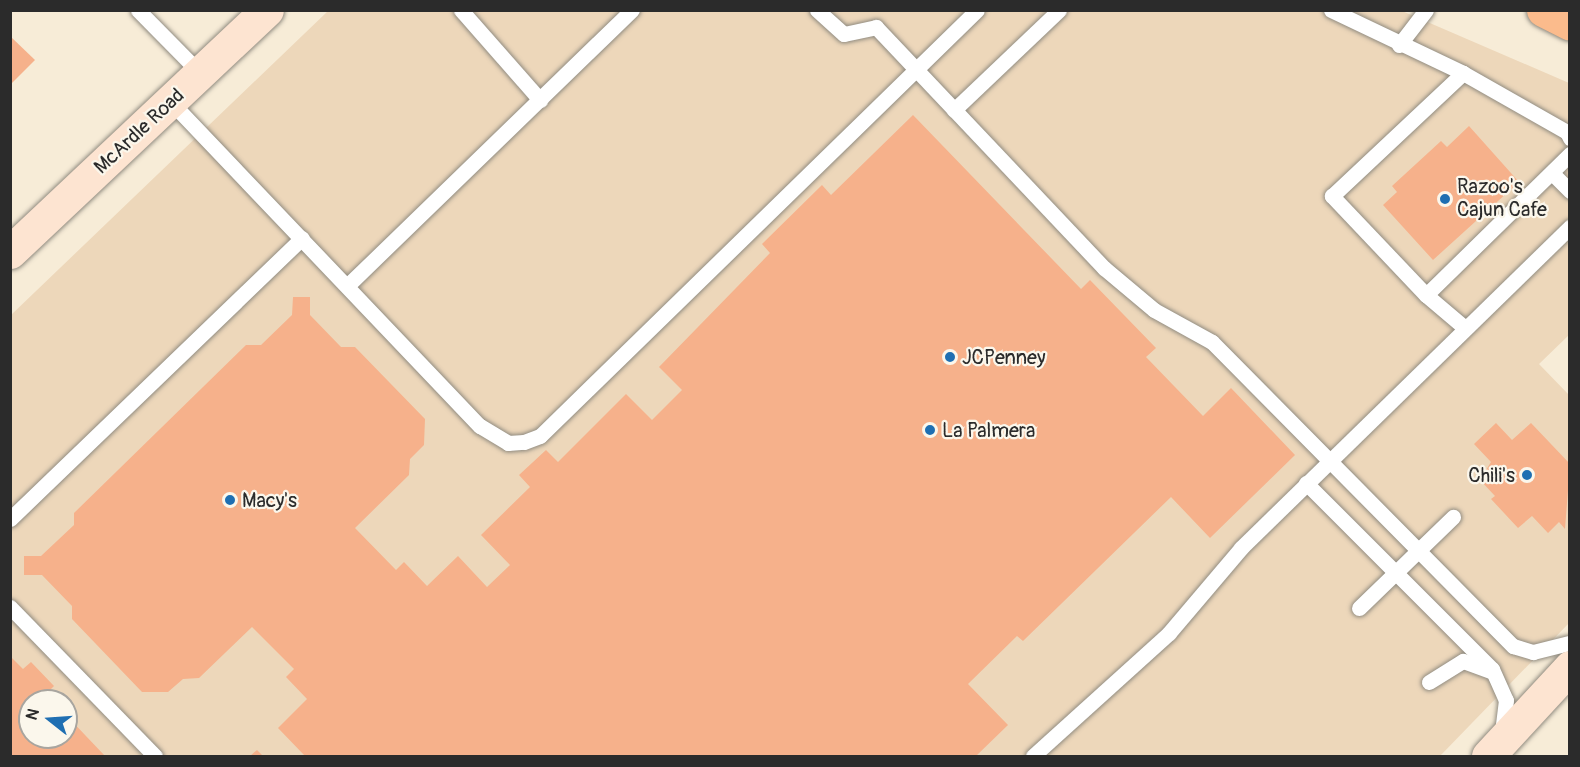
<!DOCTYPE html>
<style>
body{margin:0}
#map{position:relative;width:1580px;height:767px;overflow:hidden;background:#f7ecd7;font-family:Pangolin,sans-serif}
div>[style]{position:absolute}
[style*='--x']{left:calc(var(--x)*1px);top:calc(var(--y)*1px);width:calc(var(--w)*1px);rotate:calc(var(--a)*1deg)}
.built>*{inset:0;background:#edd7ba}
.building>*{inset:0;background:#f6b18b}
.roads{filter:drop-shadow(0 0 2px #918c81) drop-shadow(0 0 2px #918c81)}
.lane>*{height:15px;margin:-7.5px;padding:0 7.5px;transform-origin:7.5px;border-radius:7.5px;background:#fff}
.secondary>*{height:33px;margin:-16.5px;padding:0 16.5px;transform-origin:16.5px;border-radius:16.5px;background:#fde4d1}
.primary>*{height:33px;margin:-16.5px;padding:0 16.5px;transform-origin:16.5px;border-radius:16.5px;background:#fbbb8c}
.dots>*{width:16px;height:16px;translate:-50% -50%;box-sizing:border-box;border:3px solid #fbf7ec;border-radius:50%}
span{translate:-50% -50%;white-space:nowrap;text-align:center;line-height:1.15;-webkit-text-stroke:4.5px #fbf7ec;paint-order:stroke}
.street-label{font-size:20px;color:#2b2b2b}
.poi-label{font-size:20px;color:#2b2b2b}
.left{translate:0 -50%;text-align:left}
.right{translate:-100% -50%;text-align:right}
.frame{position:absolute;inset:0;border:12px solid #2b2b2b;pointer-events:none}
.north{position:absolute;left:18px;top:689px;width:60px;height:60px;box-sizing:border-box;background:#fbf7ec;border:2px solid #a8a59f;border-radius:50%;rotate:287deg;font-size:16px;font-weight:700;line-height:24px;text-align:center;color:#2b2b2b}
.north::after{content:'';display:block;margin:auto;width:21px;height:27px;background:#1f6fb2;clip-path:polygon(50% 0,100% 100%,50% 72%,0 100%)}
</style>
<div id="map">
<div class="built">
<div style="clip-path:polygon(evenodd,328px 11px,1402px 11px,1569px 83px,1569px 335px,1539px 364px,1569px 395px,1569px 623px,1440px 756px,11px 756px,11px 315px,328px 11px,30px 701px,66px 701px,66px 737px,30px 737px,30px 701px)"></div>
</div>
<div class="building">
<div style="clip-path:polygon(10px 36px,35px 60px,10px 85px)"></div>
<div style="clip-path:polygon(913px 115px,1081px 289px,1090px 280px,1156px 348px,1146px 357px,1203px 416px,1231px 388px,1295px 455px,1210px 538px,1171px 497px,1023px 641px,1017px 636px,968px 684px,1008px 725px,976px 756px,305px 756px,278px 728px,307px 699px,286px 677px,294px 669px,252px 627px,199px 678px,183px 679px,168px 692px,142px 692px,72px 619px,72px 606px,42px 575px,24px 575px,24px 556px,41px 556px,74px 525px,74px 513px,246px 345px,261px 345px,292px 315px,293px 297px,310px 297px,310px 315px,341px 347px,355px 347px,425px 419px,424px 445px,410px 459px,409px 475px,355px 528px,396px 570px,404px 562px,427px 586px,458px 556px,487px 587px,510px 565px,481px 535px,530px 487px,519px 475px,546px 450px,558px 462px,626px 394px,652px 420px,682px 390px,659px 367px,770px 253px,762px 244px,822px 185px,831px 195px)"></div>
<div style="clip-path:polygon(1469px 126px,1519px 182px,1433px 260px,1383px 205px,1397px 192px,1392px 186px,1441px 141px,1447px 147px)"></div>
<div style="clip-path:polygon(1496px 423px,1512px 440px,1531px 423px,1570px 464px,1565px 529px,1559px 522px,1548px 533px,1532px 516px,1518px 528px,1491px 499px,1495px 496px,1480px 480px,1491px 462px,1474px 444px)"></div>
<div style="clip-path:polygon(10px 656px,23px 669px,31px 662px,54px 686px,46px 694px,53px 701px,30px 701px,30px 737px,66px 737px,66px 715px,105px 756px,10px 756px)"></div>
<div style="clip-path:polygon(257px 750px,263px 756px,250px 756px)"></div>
</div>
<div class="roads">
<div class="lane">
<div style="--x:138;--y:10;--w:88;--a:45.5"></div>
<div style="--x:461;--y:10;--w:120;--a:48.7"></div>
<div style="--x:817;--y:10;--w:36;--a:42"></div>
<div style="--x:844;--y:34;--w:33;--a:-12"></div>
<div style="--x:876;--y:27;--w:332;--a:46.6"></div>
<div style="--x:1104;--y:268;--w:65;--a:40"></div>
<div style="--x:1154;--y:310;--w:66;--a:28.9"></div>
<div style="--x:1212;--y:342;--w:428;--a:45.3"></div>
<div style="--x:1513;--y:646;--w:21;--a:17"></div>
<div style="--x:1533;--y:652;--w:38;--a:-14"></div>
<div style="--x:1331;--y:10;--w:146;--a:25.5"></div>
<div style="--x:1463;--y:73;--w:120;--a:29.6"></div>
<div style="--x:1567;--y:132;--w:7;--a:63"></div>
<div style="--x:1399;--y:45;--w:44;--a:-52.4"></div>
<div style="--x:170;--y:101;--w:449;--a:46.4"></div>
<div style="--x:480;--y:426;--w:33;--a:31"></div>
<div style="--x:508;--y:443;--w:16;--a:-4"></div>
<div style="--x:524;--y:442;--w:17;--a:-21"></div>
<div style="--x:540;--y:436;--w:610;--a:-44.27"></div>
<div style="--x:954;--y:110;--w:145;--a:-43.6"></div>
<div style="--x:1553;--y:174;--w:24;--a:45"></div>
<div style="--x:349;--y:284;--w:394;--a:-44.1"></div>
<div style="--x:1426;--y:295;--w:137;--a:-133.5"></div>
<div style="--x:1332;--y:196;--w:180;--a:-43.2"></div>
<div style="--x:1465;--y:328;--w:51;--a:-139.8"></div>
<div style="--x:1426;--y:295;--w:202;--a:-44.4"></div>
<div style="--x:1306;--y:483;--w:263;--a:45"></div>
<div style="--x:1492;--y:669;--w:34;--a:66"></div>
<div style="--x:1506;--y:700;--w:32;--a:97"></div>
<div style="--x:10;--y:519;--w:405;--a:-43.9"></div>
<div style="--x:10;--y:607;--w:208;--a:45.8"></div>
<div style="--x:1359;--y:608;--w:131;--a:-44.1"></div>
<div style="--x:1429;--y:682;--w:40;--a:-32"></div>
<div style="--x:1463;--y:661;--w:29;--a:20"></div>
<div style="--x:1033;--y:756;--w:183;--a:-42.1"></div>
<div style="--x:1169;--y:633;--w:111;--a:-49.7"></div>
<div style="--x:1241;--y:548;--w:460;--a:-44.3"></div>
</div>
<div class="secondary">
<div style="--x:10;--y:252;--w:353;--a:-43.3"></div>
<div style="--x:1488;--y:756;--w:121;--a:-47.3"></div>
</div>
<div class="primary">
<div style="--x:1543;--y:10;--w:30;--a:27"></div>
</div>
</div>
<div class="dots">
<div style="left:1445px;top:199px;background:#1f6fb2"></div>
<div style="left:950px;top:357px;background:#1f6fb2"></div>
<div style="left:930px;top:430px;background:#1f6fb2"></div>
<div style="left:1527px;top:475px;background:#1f6fb2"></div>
<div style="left:230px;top:500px;background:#1f6fb2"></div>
</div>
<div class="street-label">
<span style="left:139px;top:131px;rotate:-43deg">McArdle Road</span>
</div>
<div class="poi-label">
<span class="left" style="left:1457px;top:198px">Razoo's<br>Cajun Cafe</span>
<span class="left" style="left:962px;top:357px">JCPenney</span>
<span class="left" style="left:942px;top:430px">La Palmera</span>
<span class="right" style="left:1515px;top:475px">Chili's</span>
<span class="left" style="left:242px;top:500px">Macy's</span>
</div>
<div class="frame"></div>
<div class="north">N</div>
</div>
